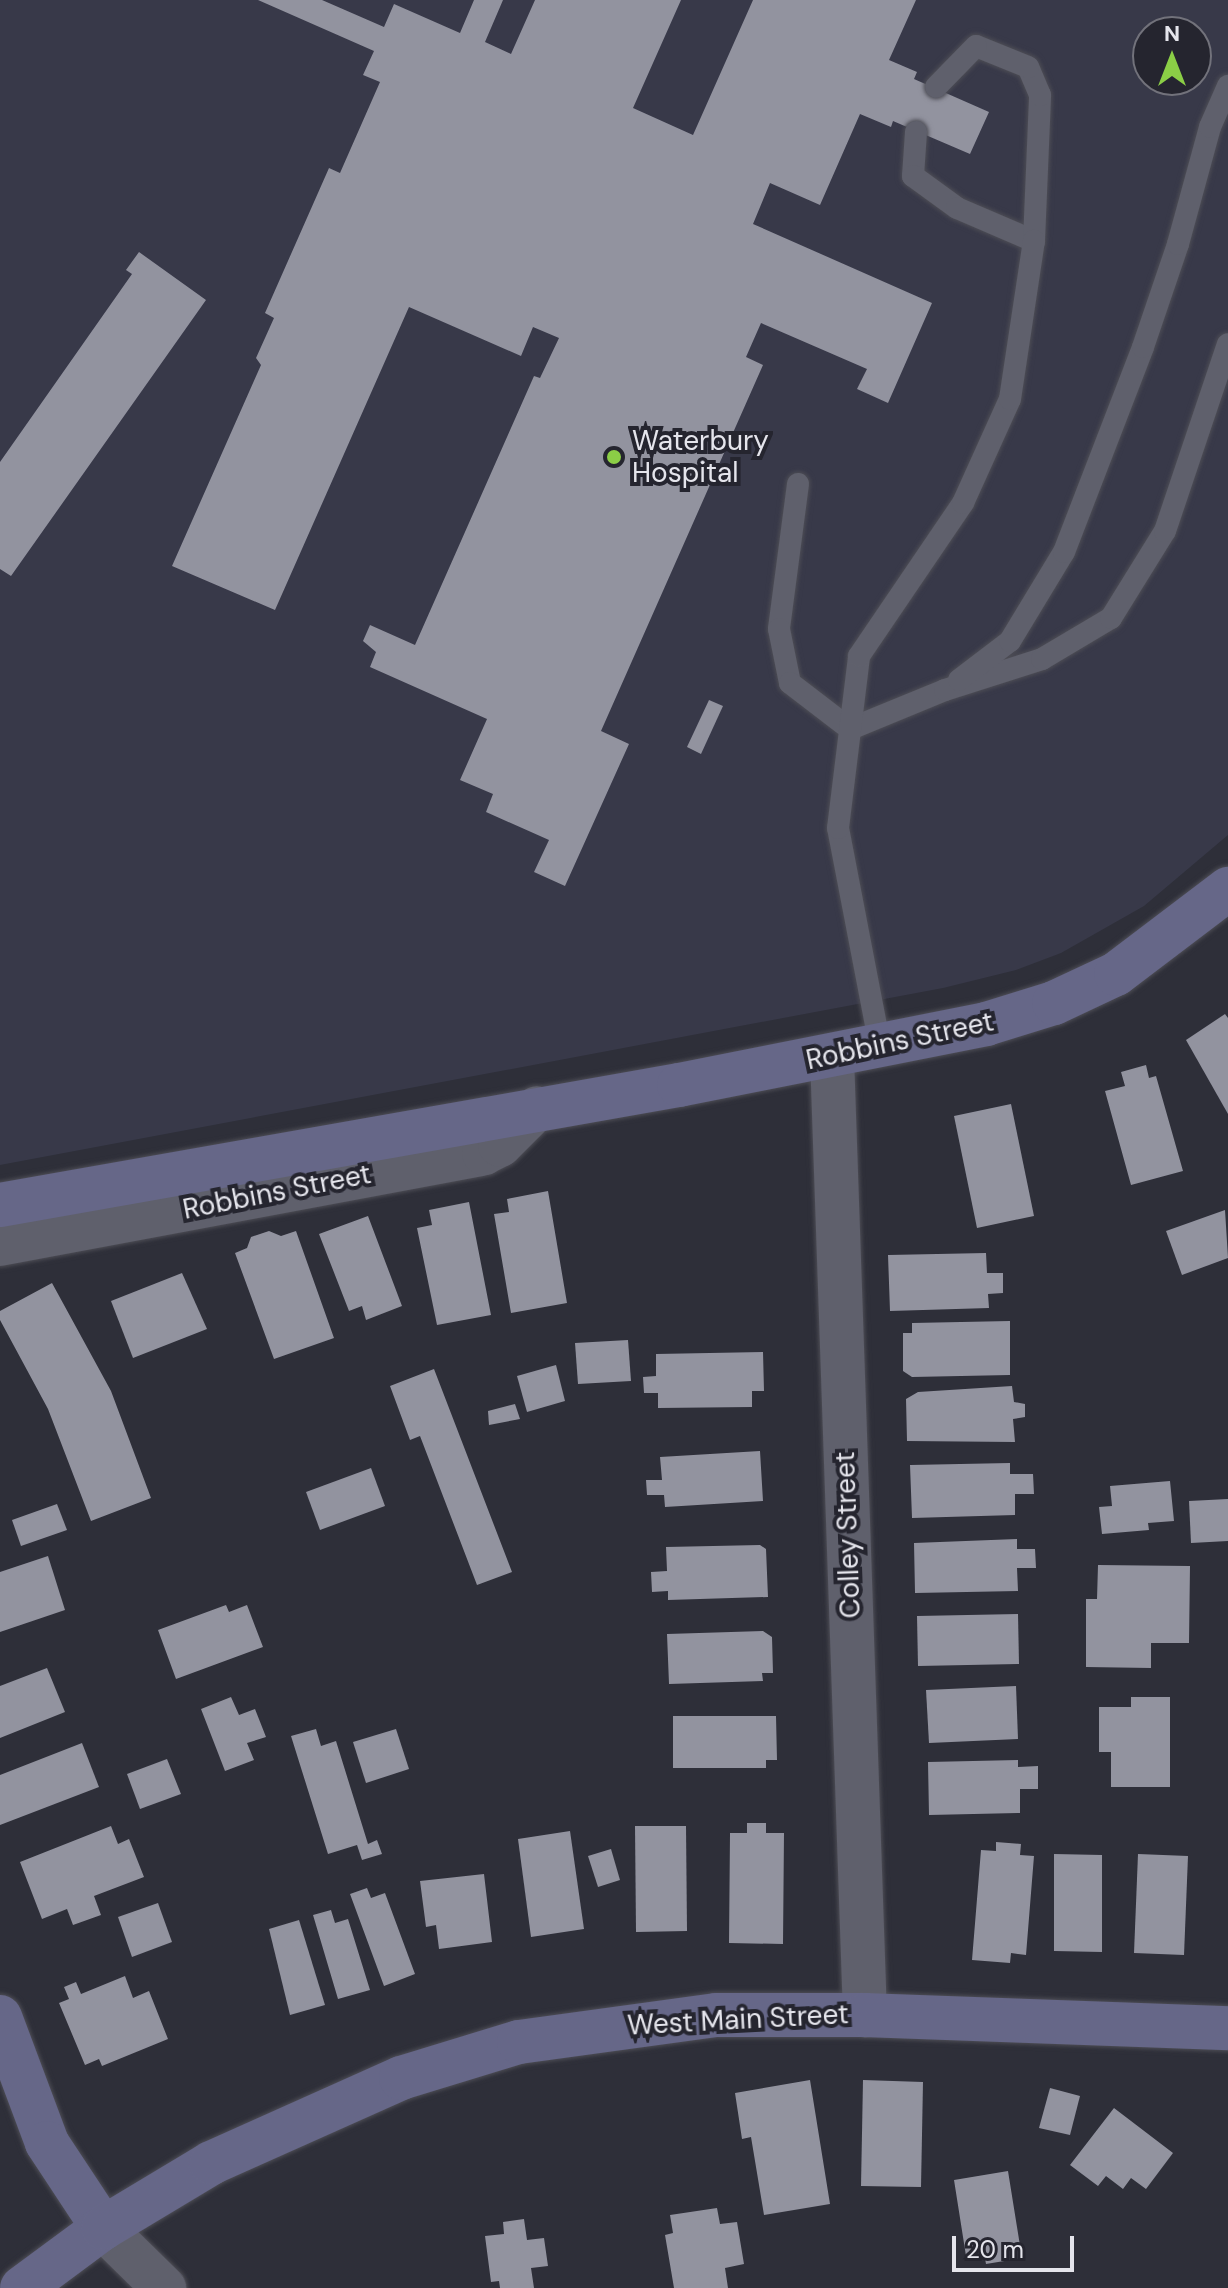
<!DOCTYPE html>
<style>
body{margin:0}
#map{position:relative;width:1228px;height:2288px;overflow:hidden;background:#2e2f39;font-family:"DM Sans",sans-serif}
div>[style]{position:absolute}
[style*='--x']{left:calc(var(--x)*1px);top:calc(var(--y)*1px);width:calc(var(--w)*1px);rotate:calc(var(--a)*1deg)}
.built>*{inset:0;background:#383949}
.building>*{inset:0;background:#92939f}
.roads{filter:drop-shadow(0 0 2px #4d4d55) drop-shadow(0 0 2px #4d4d55)}
.lane>*{height:22px;margin:-11px;padding:0 11px;transform-origin:11px;border-radius:11px;background:#5f606c}
.street>*{height:44px;margin:-22px;padding:0 22px;transform-origin:22px;border-radius:22px;background:#5f606c}
.secondary>*{height:44px;margin:-22px;padding:0 22px;transform-origin:22px;border-radius:22px;background:#666788}
.dots>*{width:22px;height:22px;translate:-50% -50%;box-sizing:border-box;border:4px solid #25252f;border-radius:50%}
span{translate:-50% -50%;white-space:nowrap;text-align:center;line-height:1.15;-webkit-text-stroke:8px #25252f;paint-order:stroke}
.poi-label{font-size:28px;color:#e5e5ec}
.left{translate:0 -50%;text-align:left}
.street-label{font-size:28px;color:#e5e5ec}
.north{position:absolute;left:1132px;top:16px;width:80px;height:80px;box-sizing:border-box;background:#25252f;border:2px solid #72727b;border-radius:50%;rotate:0deg;font-size:22px;font-weight:700;line-height:32px;text-align:center;color:#e5e5ec}
.north::after{content:'';display:block;margin:auto;width:28px;height:36px;background:#8bce46;clip-path:polygon(50% 0,100% 100%,50% 72%,0 100%)}
.scale{position:absolute;left:952px;top:2236px;width:122px;height:36px;box-sizing:border-box;border:4px solid #e5e5ec;border-top:0;padding-left:10px;font-size:24px;line-height:28px;white-space:nowrap;color:#e5e5ec;-webkit-text-stroke:6px #25252f;paint-order:stroke}
</style>
<div id="map">
<div class="built">
<div style="clip-path:polygon(evenodd,0 0,1228px 0,1228px 835px,1144px 906px,1061px 953px,1016px 970px,943px 988px,0 1165px,0 0,1148px 32px,1196px 32px,1196px 80px,1148px 80px,1148px 32px)"></div>
</div>
<div class="building">
<div style="clip-path:polygon(258px 0,322px 0,384px 27px,394px 4px,460px 33px,474px 0,503px 0,485px 42px,511px 54px,535px 0,681px 0,633px 108px,693px 135px,753px 0,916px 0,889px 60px,917px 72px,914px 79px,989px 112px,970px 154px,893px 121px,891px 127px,860px 114px,820px 205px,770px 183px,753px 224px,932px 303px,888px 403px,857px 389px,867px 369px,761px 323px,746px 357px,763px 365px,601px 731px,629px 744px,565px 886px,534px 872px,549px 840px,486px 812px,493px 794px,460px 780px,487px 719px,370px 667px,376px 652px,363px 641px,370px 625px,415px 645px,534px 376px,540px 378px,559px 338px,533px 327px,521px 356px,409px 307px,275px 610px,172px 566px,261px 365px,256px 358px,274px 318px,265px 313px,329px 168px,340px 173px,380px 82px,363px 75px,374px 51px)"></div>
<div style="clip-path:polygon(139px 252px,206px 300px,11px 576px,0 569px,0 462px,132px 274px,126px 270px)"></div>
<div style="clip-path:polygon(709px 700px,723px 706px,701px 754px,687px 747px)"></div>
<div style="clip-path:polygon(1225px 1014px,1228px 1018px,1228px 1114px,1186px 1040px)"></div>
<div style="clip-path:polygon(1146px 1065px,1149px 1078px,1156px 1076px,1183px 1171px,1131px 1185px,1105px 1091px,1125px 1086px,1121px 1072px)"></div>
<div style="clip-path:polygon(1011px 1104px,1034px 1216px,977px 1228px,954px 1116px)"></div>
<div style="clip-path:polygon(548px 1191px,567px 1303px,511px 1313px,494px 1214px,509px 1212px,507px 1199px)"></div>
<div style="clip-path:polygon(469px 1202px,491px 1315px,437px 1325px,417px 1228px,432px 1225px,429px 1210px)"></div>
<div style="clip-path:polygon(1225px 1210px,1228px 1258px,1182px 1275px,1166px 1231px)"></div>
<div style="clip-path:polygon(368px 1216px,402px 1306px,366px 1320px,362px 1306px,349px 1311px,319px 1234px)"></div>
<div style="clip-path:polygon(269px 1231px,281px 1236px,296px 1231px,334px 1338px,274px 1359px,235px 1253px,247px 1248px,251px 1237px)"></div>
<div style="clip-path:polygon(986px 1253px,987px 1273px,1003px 1273px,1003px 1293px,988px 1294px,989px 1308px,890px 1311px,888px 1255px)"></div>
<div style="clip-path:polygon(182px 1273px,207px 1329px,133px 1358px,111px 1301px)"></div>
<div style="clip-path:polygon(52px 1283px,111px 1391px,151px 1498px,91px 1521px,48px 1409px,0 1320px,0 1311px)"></div>
<div style="clip-path:polygon(1010px 1321px,1010px 1375px,912px 1377px,903px 1371px,903px 1333px,912px 1333px,912px 1323px)"></div>
<div style="clip-path:polygon(628px 1340px,631px 1381px,578px 1384px,575px 1343px)"></div>
<div style="clip-path:polygon(763px 1352px,764px 1391px,752px 1391px,752px 1407px,658px 1408px,658px 1393px,644px 1393px,643px 1377px,656px 1376px,656px 1354px)"></div>
<div style="clip-path:polygon(556px 1365px,565px 1401px,527px 1412px,517px 1376px)"></div>
<div style="clip-path:polygon(434px 1369px,512px 1572px,477px 1585px,420px 1436px,410px 1440px,390px 1386px)"></div>
<div style="clip-path:polygon(1012px 1386px,1014px 1402px,1025px 1404px,1025px 1417px,1013px 1419px,1015px 1442px,907px 1441px,906px 1399px,918px 1392px)"></div>
<div style="clip-path:polygon(515px 1404px,520px 1419px,489px 1425px,488px 1411px)"></div>
<div style="clip-path:polygon(760px 1451px,763px 1501px,665px 1507px,664px 1495px,647px 1495px,646px 1480px,662px 1480px,660px 1457px)"></div>
<div style="clip-path:polygon(1010px 1463px,1010px 1474px,1033px 1474px,1034px 1494px,1015px 1494px,1015px 1515px,912px 1518px,910px 1465px)"></div>
<div style="clip-path:polygon(371px 1468px,385px 1506px,320px 1530px,306px 1492px)"></div>
<div style="clip-path:polygon(1170px 1481px,1174px 1521px,1148px 1523px,1149px 1530px,1102px 1534px,1099px 1507px,1112px 1506px,1110px 1486px)"></div>
<div style="clip-path:polygon(1228px 1499px,1228px 1541px,1191px 1543px,1189px 1501px)"></div>
<div style="clip-path:polygon(57px 1504px,67px 1530px,21px 1546px,12px 1520px)"></div>
<div style="clip-path:polygon(1017px 1539px,1017px 1549px,1035px 1549px,1036px 1568px,1017px 1568px,1018px 1591px,915px 1593px,914px 1543px)"></div>
<div style="clip-path:polygon(760px 1545px,766px 1549px,768px 1597px,668px 1600px,668px 1591px,652px 1592px,651px 1572px,667px 1571px,666px 1547px)"></div>
<div style="clip-path:polygon(48px 1556px,65px 1610px,0 1632px,0 1572px)"></div>
<div style="clip-path:polygon(1098px 1565px,1190px 1566px,1189px 1643px,1151px 1643px,1151px 1668px,1086px 1667px,1086px 1599px,1097px 1599px)"></div>
<div style="clip-path:polygon(226px 1605px,229px 1612px,247px 1605px,263px 1647px,176px 1679px,158px 1630px)"></div>
<div style="clip-path:polygon(1018px 1614px,1019px 1664px,918px 1666px,917px 1616px)"></div>
<div style="clip-path:polygon(763px 1631px,772px 1637px,773px 1673px,762px 1673px,763px 1681px,669px 1684px,667px 1634px)"></div>
<div style="clip-path:polygon(47px 1668px,65px 1712px,0 1738px,0 1686px)"></div>
<div style="clip-path:polygon(1016px 1686px,1018px 1739px,929px 1743px,926px 1690px)"></div>
<div style="clip-path:polygon(231px 1697px,239px 1715px,255px 1709px,266px 1737px,247px 1743px,254px 1760px,225px 1771px,201px 1709px)"></div>
<div style="clip-path:polygon(1131px 1697px,1170px 1697px,1170px 1787px,1111px 1787px,1111px 1752px,1099px 1752px,1099px 1707px,1131px 1707px)"></div>
<div style="clip-path:polygon(673px 1716px,776px 1716px,777px 1760px,766px 1760px,766px 1768px,673px 1768px)"></div>
<div style="clip-path:polygon(316px 1729px,321px 1746px,336px 1741px,368px 1844px,377px 1840px,382px 1854px,362px 1860px,357px 1845px,328px 1854px,291px 1736px)"></div>
<div style="clip-path:polygon(396px 1729px,409px 1769px,366px 1783px,353px 1742px)"></div>
<div style="clip-path:polygon(82px 1743px,99px 1787px,0 1825px,0 1775px)"></div>
<div style="clip-path:polygon(167px 1759px,181px 1794px,140px 1809px,127px 1774px)"></div>
<div style="clip-path:polygon(1018px 1760px,1018px 1767px,1038px 1766px,1038px 1789px,1020px 1789px,1020px 1813px,929px 1815px,928px 1762px)"></div>
<div style="clip-path:polygon(747px 1823px,766px 1823px,766px 1833px,784px 1833px,783px 1944px,729px 1943px,730px 1833px,747px 1833px)"></div>
<div style="clip-path:polygon(111px 1826px,118px 1844px,129px 1839px,144px 1877px,94px 1896px,101px 1915px,73px 1925px,67px 1909px,42px 1919px,20px 1862px)"></div>
<div style="clip-path:polygon(635px 1826px,686px 1826px,687px 1931px,636px 1932px)"></div>
<div style="clip-path:polygon(570px 1831px,584px 1929px,531px 1937px,518px 1839px)"></div>
<div style="clip-path:polygon(996px 1842px,1021px 1844px,1020px 1855px,1034px 1856px,1026px 1955px,1011px 1953px,1010px 1963px,972px 1960px,981px 1850px,996px 1851px)"></div>
<div style="clip-path:polygon(611px 1849px,620px 1880px,598px 1887px,588px 1856px)"></div>
<div style="clip-path:polygon(1054px 1854px,1102px 1855px,1102px 1952px,1054px 1951px)"></div>
<div style="clip-path:polygon(1138px 1854px,1188px 1856px,1184px 1955px,1134px 1953px)"></div>
<div style="clip-path:polygon(484px 1874px,492px 1942px,439px 1949px,436px 1925px,426px 1927px,420px 1881px)"></div>
<div style="clip-path:polygon(367px 1888px,371px 1898px,385px 1893px,415px 1974px,384px 1986px,350px 1894px)"></div>
<div style="clip-path:polygon(158px 1903px,172px 1942px,132px 1957px,118px 1917px)"></div>
<div style="clip-path:polygon(331px 1910px,335px 1923px,348px 1919px,370px 1990px,338px 1999px,313px 1915px)"></div>
<div style="clip-path:polygon(299px 1920px,325px 2005px,290px 2015px,269px 1929px)"></div>
<div style="clip-path:polygon(125px 1976px,133px 1998px,149px 1991px,168px 2039px,102px 2066px,99px 2059px,85px 2065px,59px 2003px,69px 1999px,64px 1987px,76px 1982px,81px 1994px)"></div>
<div style="clip-path:polygon(810px 2080px,830px 2204px,764px 2215px,751px 2137px,742px 2139px,735px 2093px)"></div>
<div style="clip-path:polygon(863px 2080px,923px 2082px,921px 2187px,861px 2186px)"></div>
<div style="clip-path:polygon(1050px 2088px,1080px 2096px,1070px 2135px,1039px 2128px)"></div>
<div style="clip-path:polygon(1114px 2108px,1173px 2153px,1146px 2189px,1131px 2178px,1123px 2189px,1106px 2176px,1098px 2186px,1070px 2165px)"></div>
<div style="clip-path:polygon(1008px 2171px,1022px 2258px,986px 2264px,984px 2253px,966px 2256px,954px 2180px)"></div>
<div style="clip-path:polygon(717px 2208px,720px 2224px,737px 2222px,744px 2264px,725px 2268px,728px 2288px,674px 2288px,665px 2235px,673px 2233px,670px 2215px)"></div>
<div style="clip-path:polygon(524px 2219px,527px 2240px,544px 2238px,548px 2266px,531px 2268px,534px 2288px,500px 2288px,499px 2281px,491px 2282px,485px 2236px,504px 2234px,503px 2222px)"></div>
</div>
<div class="roads">
<div class="lane">
<div style="--x:916;--y:132;--w:44;--a:93.9"></div>
<div style="--x:913;--y:176;--w:54;--a:36"></div>
<div style="--x:957;--y:208;--w:84;--a:23.2"></div>
<div style="--x:1034;--y:241;--w:146;--a:-87.6"></div>
<div style="--x:1040;--y:95;--w:30;--a:-113"></div>
<div style="--x:1028;--y:67;--w:56;--a:-158"></div>
<div style="--x:976;--y:46;--w:57;--a:134.3"></div>
<div style="--x:798;--y:484;--w:146;--a:97.5"></div>
<div style="--x:779;--y:629;--w:55;--a:78.5"></div>
<div style="--x:790;--y:683;--w:76;--a:37.5"></div>
<div style="--x:850;--y:729;--w:103;--a:-22.3"></div>
<div style="--x:945;--y:690;--w:102;--a:-17.7"></div>
<div style="--x:1042;--y:659;--w:80;--a:-30.7"></div>
<div style="--x:1111;--y:618;--w:102;--a:-58.2"></div>
<div style="--x:1165;--y:531;--w:197;--a:-71.4"></div>
<div style="--x:959;--y:680;--w:64;--a:-37.4"></div>
<div style="--x:1010;--y:641;--w:104;--a:-58.8"></div>
<div style="--x:1064;--y:552;--w:220;--a:-68.9"></div>
<div style="--x:1143;--y:347;--w:109;--a:-71.2"></div>
<div style="--x:1178;--y:244;--w:121;--a:-74.7"></div>
<div style="--x:1210;--y:127;--w:45;--a:-66.3"></div>
<div style="--x:880;--y:1046;--w:222;--a:-100.9"></div>
<div style="--x:838;--y:828;--w:173;--a:-83"></div>
<div style="--x:859;--y:656;--w:185;--a:-55.8"></div>
<div style="--x:963;--y:503;--w:114;--a:-65.7"></div>
<div style="--x:1010;--y:399;--w:160;--a:-81.4"></div>
</div>
<div class="street">
<div style="--x:832;--y:1056;--w:960;--a:88.03"></div>
<div style="--x:0;--y:1244;--w:492;--a:-10.6"></div>
<div style="--x:484;--y:1153;--w:18;--a:-27"></div>
<div style="--x:500;--y:1145;--w:52;--a:-45"></div>
<div style="--x:103;--y:2228;--w:86;--a:44.5"></div>
</div>
<div class="secondary">
<div style="--x:0;--y:1205;--w:690;--a:-10.02"></div>
<div style="--x:679;--y:1085;--w:313;--a:-11.2"></div>
<div style="--x:986;--y:1024;--w:71;--a:-17.2"></div>
<div style="--x:1054;--y:1003;--w:68;--a:-25.1"></div>
<div style="--x:1116;--y:974;--w:141;--a:-37.2"></div>
<div style="--x:0;--y:2017;--w:134;--a:69.5"></div>
<div style="--x:47;--y:2143;--w:102;--a:56.6"></div>
<div style="--x:22;--y:2288;--w:101;--a:-36.5"></div>
<div style="--x:103;--y:2228;--w:126;--a:-31"></div>
<div style="--x:211;--y:2163;--w:208;--a:-24.1"></div>
<div style="--x:401;--y:2078;--w:123;--a:-17"></div>
<div style="--x:519;--y:2042;--w:199;--a:-7.8"></div>
<div style="--x:716;--y:2015;--w:149;--a:0"></div>
<div style="--x:865;--y:2015;--w:363;--a:2.1"></div>
</div>
</div>
<div class="dots">
<div style="left:614px;top:457px;background:#8bce46"></div>
</div>
<div class="poi-label">
<span class="left" style="left:632px;top:457px">Waterbury<br>Hospital</span>
</div>
<div class="street-label">
<span style="left:900px;top:1041px;rotate:-12deg">Robbins Street</span>
<span style="left:277px;top:1192px;rotate:-11deg">Robbins Street</span>
<span style="left:848px;top:1535px;rotate:-92deg">Colley Street</span>
<span style="left:738px;top:2020px;rotate:-3deg">West Main Street</span>
</div>
<div class="north">N</div>
<div class="scale">20 m</div>
</div>
